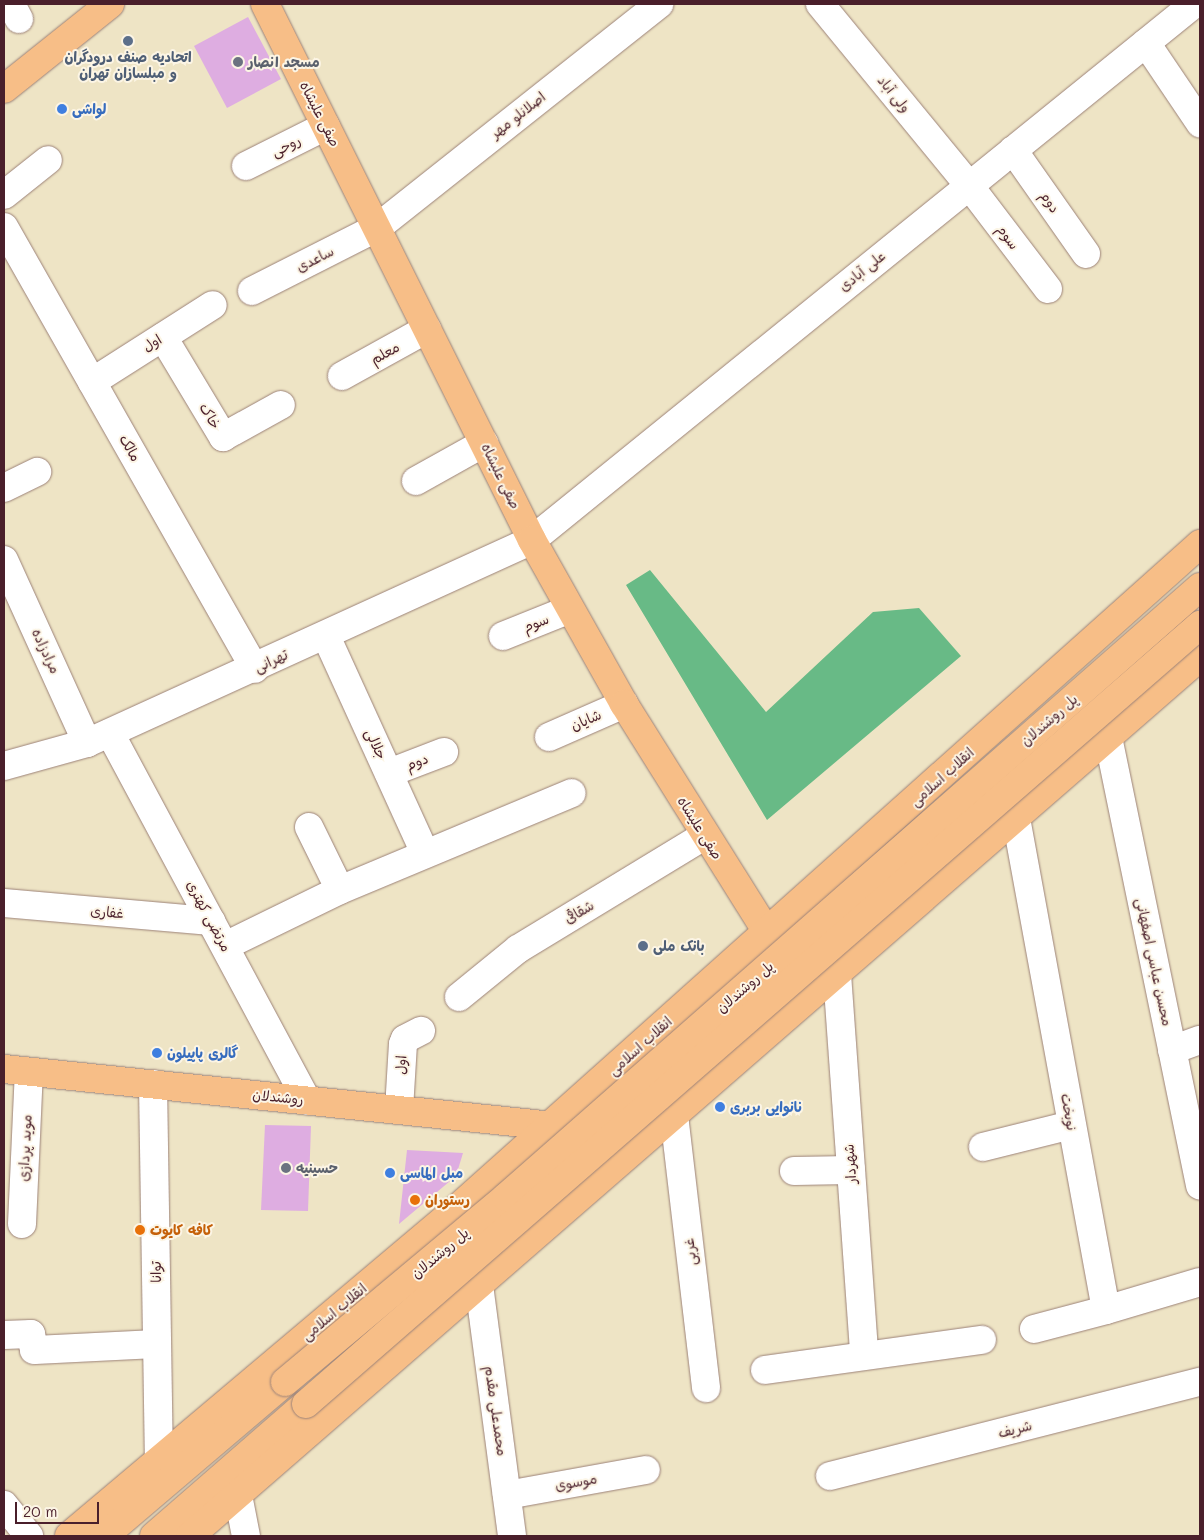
<!DOCTYPE html>
<meta charset="utf-8">
<style>
body{margin:0}
#map{position:relative;width:1204px;height:1540px;overflow:hidden;background:#eee4c5;font-family:Mali,"Playpen Sans Arabic",sans-serif}
div>[style]{position:absolute}
[style*='--x']{left:calc(var(--x)*1px);top:calc(var(--y)*1px);width:calc(var(--w)*1px);rotate:calc(var(--a)*1deg)}
.forest>*{inset:0;background:#68ba86}
.building>*{inset:0;background:#deade1}
.roads{filter:drop-shadow(0 0 1px #9c8278) drop-shadow(0 0 1px #9c8278)}
.minor>*{height:28px;margin:-14px;padding:0 14px;transform-origin:14px;border-radius:14px;background:#fff}
.major>*{height:28px;margin:-14px;padding:0 14px;transform-origin:14px;border-radius:14px;background:#f7be87}
.bridges{filter:drop-shadow(0 0 1px #9c8278) drop-shadow(0 0 1px #9c8278)}
.major-bridge>*{height:28px;margin:-14px;padding:0 14px;transform-origin:14px;border-radius:14px;background:#f7be87}
.dots>*{width:14px;height:14px;translate:-50% -50%;box-sizing:border-box;border:2px solid #fcf5e5;border-radius:50%}
span{translate:-50% -50%;white-space:nowrap;text-align:center;line-height:1.15;-webkit-text-stroke:4px #fcf5e5;paint-order:stroke}
.service-label{font-size:14px;color:#4e5e75;font-weight:700}
.left{translate:0 -50%;text-align:left}
.worship-label{font-size:14px;color:#5b616d;font-weight:700}
.street-label{font-size:14px;color:#4a1f2b}
.shop-label{font-size:14px;color:#366cbe;font-weight:700}
.food-label{font-size:14px;color:#c56008;font-weight:700}
.frame{position:absolute;inset:0;border:5px solid #4a1f2b;pointer-events:none}
.scale{position:absolute;left:15px;top:1502px;width:84px;height:22px;box-sizing:border-box;border:2px solid #4a1f2b;border-top:0;padding-left:6px;font-size:15px;line-height:18px;white-space:nowrap;color:#4a1f2b;-webkit-text-stroke:4px #fcf5e5;paint-order:stroke}
</style>
<div id="map">
<div class="forest">
<div style="clip-path:polygon(650px 570px,766px 712px,873px 612px,919px 608px,961px 656px,767px 820px,626px 585px)"></div>
</div>
<div class="building">
<div style="clip-path:polygon(248px 17px,281px 79px,227px 108px,194px 46px)"></div>
<div style="clip-path:polygon(265px 1125px,311px 1126px,308px 1211px,261px 1210px)"></div>
<div style="clip-path:polygon(407px 1150px,463px 1153px,456px 1176px,399px 1224px)"></div>
</div>
<div class="roads">
<div class="minor">
<div style="--x:11;--y:4;--w:17;--a:62"></div>
<div style="--x:820;--y:4;--w:233;--a:50.6"></div>
<div style="--x:968;--y:184;--w:132;--a:52.7"></div>
<div style="--x:1146;--y:43;--w:97;--a:56"></div>
<div style="--x:1013;--y:150;--w:127;--a:54.9"></div>
<div style="--x:246;--y:166;--w:89;--a:-26.6"></div>
<div style="--x:4;--y:195;--w:56;--a:-38.5"></div>
<div style="--x:4;--y:227;--w:508;--a:60.41"></div>
<div style="--x:252;--y:291;--w:141;--a:-26.9"></div>
<div style="--x:378;--y:227;--w:359;--a:-38.4"></div>
<div style="--x:163;--y:337;--w:117;--a:59"></div>
<div style="--x:223;--y:437;--w:66;--a:-28.9"></div>
<div style="--x:342;--y:376;--w:97;--a:-28.9"></div>
<div style="--x:92;--y:382;--w:143;--a:-32.5"></div>
<div style="--x:416;--y:481;--w:78;--a:-29.2"></div>
<div style="--x:4;--y:488;--w:37;--a:-26"></div>
<div style="--x:4;--y:560;--w:201;--a:65.6"></div>
<div style="--x:326;--y:636;--w:239;--a:65.5"></div>
<div style="--x:503;--y:636;--w:72;--a:-21.9"></div>
<div style="--x:110;--y:733;--w:417;--a:61.8"></div>
<div style="--x:549;--y:737;--w:82;--a:-23.7"></div>
<div style="--x:1108;--y:737;--w:458;--a:78.4"></div>
<div style="--x:4;--y:766;--w:86;--a:-15.5"></div>
<div style="--x:87;--y:743;--w:489;--a:-24.5"></div>
<div style="--x:532;--y:540;--w:852;--a:-39"></div>
<div style="--x:389;--y:773;--w:59;--a:-20.9"></div>
<div style="--x:1016;--y:818;--w:500;--a:79.63"></div>
<div style="--x:1106;--y:1310;--w:98;--a:-16.6"></div>
<div style="--x:309;--y:827;--w:70;--a:63.8"></div>
<div style="--x:4;--y:903;--w:208;--a:5"></div>
<div style="--x:225;--y:946;--w:128;--a:-26"></div>
<div style="--x:340;--y:890;--w:251;--a:-22.7"></div>
<div style="--x:837;--y:974;--w:381;--a:85.9"></div>
<div style="--x:459;--y:997;--w:76;--a:-39.1"></div>
<div style="--x:518;--y:949;--w:218;--a:-31.3"></div>
<div style="--x:1172;--y:1050;--w:30;--a:-20"></div>
<div style="--x:153;--y:1084;--w:376;--a:89.1"></div>
<div style="--x:399;--y:1109;--w:65;--a:-86.5"></div>
<div style="--x:403;--y:1044;--w:5;--a:-68"></div>
<div style="--x:405;--y:1039;--w:18;--a:-27"></div>
<div style="--x:674;--y:1115;--w:275;--a:83.3"></div>
<div style="--x:983;--y:1147;--w:91;--a:-14"></div>
<div style="--x:794;--y:1171;--w:57;--a:-1"></div>
<div style="--x:22;--y:1224;--w:152;--a:-87.4"></div>
<div style="--x:479;--y:1285;--w:253;--a:82.5"></div>
<div style="--x:1034;--y:1329;--w:74;--a:-14.8"></div>
<div style="--x:4;--y:1335;--w:27;--a:-2"></div>
<div style="--x:31;--y:1334;--w:16;--a:79"></div>
<div style="--x:34;--y:1350;--w:123;--a:-2.8"></div>
<div style="--x:765;--y:1370;--w:219;--a:-7.9"></div>
<div style="--x:830;--y:1476;--w:382;--a:-14.3"></div>
<div style="--x:238;--y:1495;--w:42;--a:79"></div>
<div style="--x:507;--y:1495;--w:141;--a:-10.2"></div>
<div style="--x:4;--y:1505;--w:40;--a:51"></div>
</div>
<div class="major">
<div style="--x:265;--y:4;--w:599;--a:63.52"></div>
<div style="--x:532;--y:540;--w:188;--a:60.7"></div>
<div style="--x:624;--y:704;--w:269;--a:57.9"></div>
<div style="--x:4;--y:89;--w:136;--a:-38.7"></div>
<div style="--x:4;--y:1069;--w:561;--a:5.93"></div>
<div style="--x:69;--y:1536;--w:501;--a:-40.14"></div>
<div style="--x:452;--y:1213;--w:1004;--a:-41.81"></div>
<div style="--x:104;--y:1536;--w:238;--a:-40.4"></div>
<div style="--x:154;--y:1536;--w:201;--a:-41"></div>
<div style="--x:190;--y:1536;--w:1339;--a:-41.03"></div>
</div>
</div>
<div class="bridges">
<div class="major-bridge">
<div style="--x:285;--y:1382;--w:288;--a:-39.9"></div>
<div style="--x:506;--y:1197;--w:924;--a:-41.31"></div>
<div style="--x:306;--y:1404;--w:1186;--a:-41.07"></div>
</div>
</div>
<div class="dots">
<div style="left:128px;top:41px;background:#5c6f8a"></div>
<div style="left:238px;top:62px;background:#6b7280"></div>
<div style="left:62px;top:109px;background:#3f7fe0"></div>
<div style="left:643px;top:946px;background:#5c6f8a"></div>
<div style="left:157px;top:1053px;background:#3f7fe0"></div>
<div style="left:720px;top:1107px;background:#3f7fe0"></div>
<div style="left:286px;top:1168px;background:#6b7280"></div>
<div style="left:390px;top:1173px;background:#3f7fe0"></div>
<div style="left:415px;top:1200px;background:#e8710a"></div>
<div style="left:140px;top:1230px;background:#e8710a"></div>
</div>
<div class="service-label">
<span style="left:128px;top:65px">اتحادیه صنف درودگران<br>و مبلسازان تهران</span>
<span class="left" style="left:653px;top:946px">بانک ملی</span>
</div>
<div class="worship-label">
<span class="left" style="left:248px;top:62px">مسجد انصار</span>
<span class="left" style="left:296px;top:1168px">حسینیه</span>
</div>
<div class="street-label">
<span style="left:894px;top:94px;rotate:51deg">ولی آباد</span>
<span style="left:320px;top:114px;rotate:63deg">صفی علیشاه</span>
<span style="left:518px;top:115px;rotate:-38deg">اصلانلو مهر</span>
<span style="left:286px;top:146px;rotate:-27deg">روحی</span>
<span style="left:1050px;top:202px;rotate:55deg">دوم</span>
<span style="left:1008px;top:237px;rotate:53deg">سوم</span>
<span style="left:315px;top:259px;rotate:-27deg">ساعدی</span>
<span style="left:862px;top:271px;rotate:-39deg">علی آبادی</span>
<span style="left:152px;top:343px;rotate:-32deg">اول</span>
<span style="left:385px;top:353px;rotate:-29deg">معلم</span>
<span style="left:210px;top:416px;rotate:59deg">خاک</span>
<span style="left:130px;top:448px;rotate:60deg">مالک</span>
<span style="left:501px;top:476px;rotate:64deg">صفی علیشاه</span>
<span style="left:536px;top:623px;rotate:-22deg">سوم</span>
<span style="left:46px;top:651px;rotate:65deg">مرادزاده</span>
<span style="left:271px;top:661px;rotate:-25deg">تهرانی</span>
<span style="left:586px;top:720px;rotate:-23deg">شایان</span>
<span style="left:1049px;top:720px;rotate:-41deg">پل روشندلان</span>
<span style="left:376px;top:744px;rotate:65deg">جلالی</span>
<span style="left:417px;top:762px;rotate:-22deg">دوم</span>
<span style="left:942px;top:777px;rotate:-42deg">انقلاب اسلامی</span>
<span style="left:700px;top:828px;rotate:58deg">صفی علیشاه</span>
<span style="left:107px;top:912px;rotate:5deg">غفاری</span>
<span style="left:579px;top:912px;rotate:-31deg">شقاقی</span>
<span style="left:209px;top:916px;rotate:62deg">مرتضی کهتری</span>
<span style="left:1154px;top:962px;rotate:78deg">محسن عباسی اصفهانی</span>
<span style="left:745px;top:987px;rotate:-41deg">پل روشندلان</span>
<span style="left:640px;top:1046px;rotate:-42deg">انقلاب اسلامی</span>
<span style="left:401px;top:1065px;rotate:-87deg">اول</span>
<span style="left:278px;top:1097px;rotate:6deg">روشندلان</span>
<span style="left:1069px;top:1112px;rotate:80deg">نوبخت</span>
<span style="left:25px;top:1148px;rotate:-87deg">موید پردازی</span>
<span style="left:850px;top:1164px;rotate:-94deg">شهردار</span>
<span style="left:690px;top:1252px;rotate:-97deg">غربی</span>
<span style="left:440px;top:1253px;rotate:-40deg">پل روشندلان</span>
<span style="left:156px;top:1272px;rotate:-91deg">توانا</span>
<span style="left:334px;top:1312px;rotate:-40deg">انقلاب اسلامی</span>
<span style="left:496px;top:1411px;rotate:82deg">محمدعلی مقدم</span>
<span style="left:1015px;top:1429px;rotate:-14deg">شریف</span>
<span style="left:576px;top:1482px;rotate:-10deg">موسوی</span>
</div>
<div class="shop-label">
<span class="left" style="left:72px;top:109px">لواشی</span>
<span class="left" style="left:167px;top:1053px">گالری پاپیلون</span>
<span class="left" style="left:730px;top:1107px">نانوایی بربری</span>
<span class="left" style="left:400px;top:1173px">مبل الماسی</span>
</div>
<div class="food-label">
<span class="left" style="left:425px;top:1200px">رستوران</span>
<span class="left" style="left:150px;top:1230px">کافه کایوت</span>
</div>
<div class="frame"></div>
<div class="scale">20 m</div>
</div>
